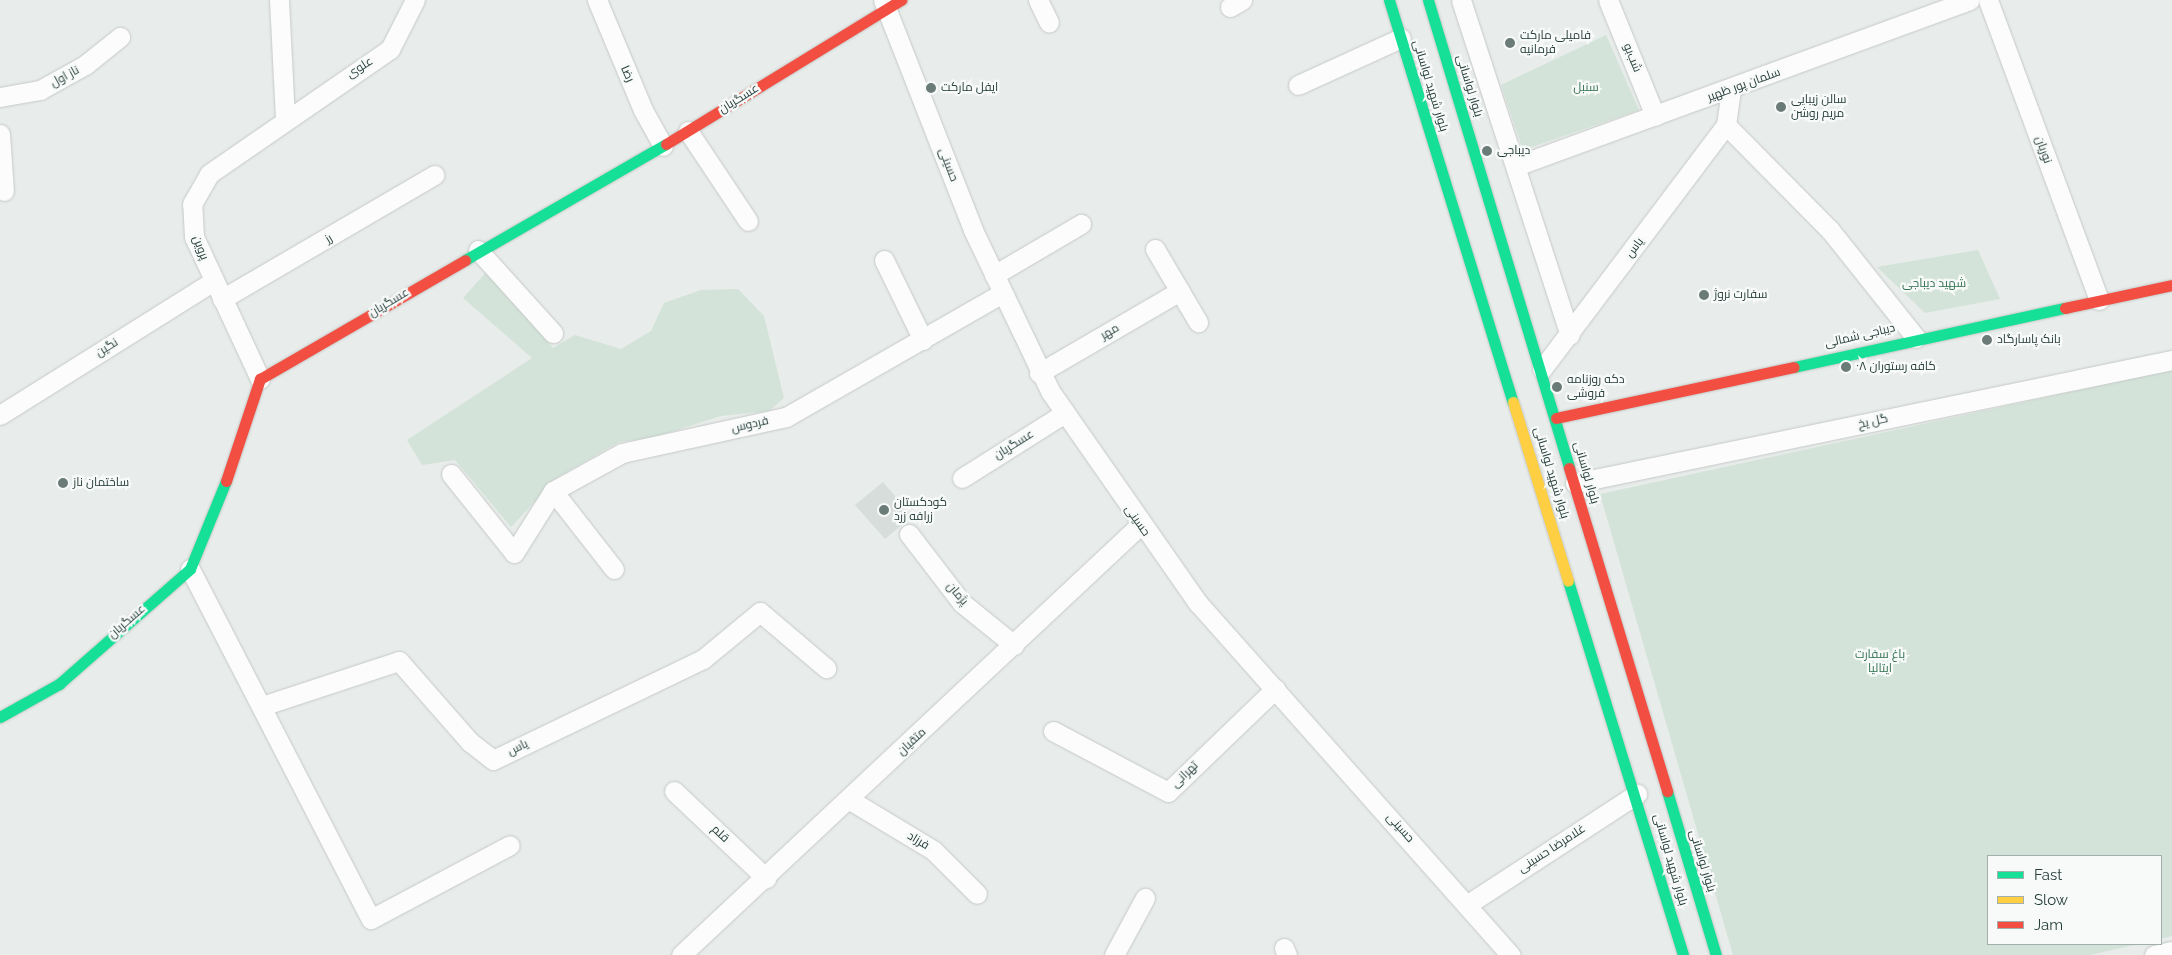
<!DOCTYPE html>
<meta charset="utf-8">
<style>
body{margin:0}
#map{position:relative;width:2172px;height:955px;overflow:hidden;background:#e8ecea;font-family:Raleway,Cairo,sans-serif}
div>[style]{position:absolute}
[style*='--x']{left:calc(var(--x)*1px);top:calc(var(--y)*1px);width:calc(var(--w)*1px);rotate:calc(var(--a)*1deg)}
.built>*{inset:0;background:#d6ddda}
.green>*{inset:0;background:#d3e3d9}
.roads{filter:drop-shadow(0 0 1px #c5c9c7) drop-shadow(0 0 1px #c5c9c7)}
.street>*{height:19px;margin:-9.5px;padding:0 9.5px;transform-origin:9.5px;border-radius:9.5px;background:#fcfcfc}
.fast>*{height:11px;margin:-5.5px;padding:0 5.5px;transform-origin:5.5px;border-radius:5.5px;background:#16e098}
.slow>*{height:11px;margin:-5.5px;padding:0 5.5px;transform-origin:5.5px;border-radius:5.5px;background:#ffcf43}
.jam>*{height:11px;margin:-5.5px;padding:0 5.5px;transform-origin:5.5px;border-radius:5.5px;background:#f24e42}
.dots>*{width:14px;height:14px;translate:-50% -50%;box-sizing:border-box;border:2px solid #f7faf9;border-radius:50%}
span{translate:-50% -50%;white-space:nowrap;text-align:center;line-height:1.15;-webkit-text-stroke:4.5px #f7faf9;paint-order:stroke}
.poi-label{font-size:12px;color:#263e3a}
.left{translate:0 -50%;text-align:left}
.street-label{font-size:12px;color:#263e3a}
.park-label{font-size:12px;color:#347251}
.legend{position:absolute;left:1987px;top:855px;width:175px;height:90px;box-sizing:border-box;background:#f7faf9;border:1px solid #a3afad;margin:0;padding:6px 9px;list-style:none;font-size:15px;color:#263e3a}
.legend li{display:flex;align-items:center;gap:10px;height:25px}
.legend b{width:25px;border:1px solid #a3afad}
</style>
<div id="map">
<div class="built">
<div style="clip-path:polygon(883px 482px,912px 516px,885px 539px,855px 505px)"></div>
</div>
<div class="green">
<div style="clip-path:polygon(1606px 35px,1639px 110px,1523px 150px,1501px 85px)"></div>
<div style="clip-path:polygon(1978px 250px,2000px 299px,1925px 313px,1877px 267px)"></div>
<div style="clip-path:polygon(487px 271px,553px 348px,575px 335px,621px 349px,651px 331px,664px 303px,701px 290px,738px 289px,764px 316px,784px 398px,769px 411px,721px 416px,652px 438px,619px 442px,558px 477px,511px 527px,455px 460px,422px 465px,407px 440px,532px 358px,463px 298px)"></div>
<div style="clip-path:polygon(2172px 370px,2172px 936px,2161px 939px,2161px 856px,1988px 856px,1988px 944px,2139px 944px,2090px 955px,1733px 955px,1600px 494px)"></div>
</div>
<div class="roads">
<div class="street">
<div style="--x:279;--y:0;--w:118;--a:87.1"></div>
<div style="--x:597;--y:0;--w:119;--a:67.3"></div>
<div style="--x:643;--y:110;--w:41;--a:60.9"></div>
<div style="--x:883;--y:0;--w:247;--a:68.6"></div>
<div style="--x:973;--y:230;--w:178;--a:64.4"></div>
<div style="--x:1050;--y:391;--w:259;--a:55.1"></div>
<div style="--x:1198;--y:603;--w:471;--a:48.4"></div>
<div style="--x:1038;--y:0;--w:25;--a:64"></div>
<div style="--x:1461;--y:0;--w:352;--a:72"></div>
<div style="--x:1608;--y:0;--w:125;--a:67.9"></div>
<div style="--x:1988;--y:0;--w:320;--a:69.7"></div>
<div style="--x:1230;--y:7;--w:14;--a:-30"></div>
<div style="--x:1298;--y:85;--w:113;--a:-24.5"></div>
<div style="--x:0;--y:97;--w:41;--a:-9.9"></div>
<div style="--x:40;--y:90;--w:51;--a:-29.1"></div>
<div style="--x:85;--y:65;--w:45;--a:-38.7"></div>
<div style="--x:1726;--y:125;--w:148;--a:45.3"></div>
<div style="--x:1830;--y:230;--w:138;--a:51.5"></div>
<div style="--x:688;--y:131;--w:108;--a:56.3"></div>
<div style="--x:0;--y:134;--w:57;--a:86"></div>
<div style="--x:1516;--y:166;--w:483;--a:-20.1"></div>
<div style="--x:1155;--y:249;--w:85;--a:59.5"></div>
<div style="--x:478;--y:250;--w:112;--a:47.9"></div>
<div style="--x:884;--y:260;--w:89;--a:64"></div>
<div style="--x:994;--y:275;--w:101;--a:-30.4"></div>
<div style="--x:222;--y:299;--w:246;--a:-30.3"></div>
<div style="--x:1542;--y:369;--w:306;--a:-53"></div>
<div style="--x:1726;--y:125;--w:35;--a:-82"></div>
<div style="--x:1039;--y:373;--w:163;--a:-30.2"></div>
<div style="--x:260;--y:379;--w:157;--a:-114.9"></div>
<div style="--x:194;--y:237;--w:33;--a:-93"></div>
<div style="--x:192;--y:204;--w:34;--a:-60"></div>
<div style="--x:209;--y:174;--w:220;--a:-34.6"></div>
<div style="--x:390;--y:49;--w:55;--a:-63"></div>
<div style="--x:0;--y:415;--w:252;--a:-32.1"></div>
<div style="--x:451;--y:474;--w:101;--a:51.4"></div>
<div style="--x:514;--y:553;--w:73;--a:-57.8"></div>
<div style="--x:553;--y:491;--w:79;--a:-28.8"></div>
<div style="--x:622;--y:453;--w:168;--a:-12.4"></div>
<div style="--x:786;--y:417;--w:248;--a:-29.8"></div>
<div style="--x:962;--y:478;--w:122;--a:-32.3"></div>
<div style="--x:1575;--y:483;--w:610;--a:-11.64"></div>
<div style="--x:553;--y:491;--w:99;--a:52"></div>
<div style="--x:909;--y:534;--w:87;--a:52.5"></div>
<div style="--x:962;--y:603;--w:67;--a:38.9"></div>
<div style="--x:190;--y:569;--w:394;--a:62.7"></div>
<div style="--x:371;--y:919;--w:157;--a:-28"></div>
<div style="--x:262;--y:706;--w:144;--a:-18.2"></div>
<div style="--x:399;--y:661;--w:108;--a:48.8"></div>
<div style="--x:470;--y:742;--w:29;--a:38"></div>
<div style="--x:493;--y:760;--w:233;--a:-25.7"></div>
<div style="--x:703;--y:659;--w:74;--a:-39.5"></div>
<div style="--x:760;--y:612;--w:87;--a:40.3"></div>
<div style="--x:1053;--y:731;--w:130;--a:27.9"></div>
<div style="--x:1168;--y:792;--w:149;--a:-43.9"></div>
<div style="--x:674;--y:791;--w:127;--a:43.4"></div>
<div style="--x:850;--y:800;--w:97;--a:31.1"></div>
<div style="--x:933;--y:850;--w:62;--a:45"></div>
<div style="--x:1468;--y:904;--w:202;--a:-33.1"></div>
<div style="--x:1284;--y:948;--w:8;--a:67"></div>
<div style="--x:681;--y:955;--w:629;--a:-43.13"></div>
<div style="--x:1114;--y:955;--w:65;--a:-61.5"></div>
<div style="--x:2154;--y:955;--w:18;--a:-13"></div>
</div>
<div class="fast">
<div style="--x:1389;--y:0;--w:421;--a:72.9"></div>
<div style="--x:1428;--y:0;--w:489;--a:73.2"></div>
<div style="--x:465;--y:260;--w:232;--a:-30"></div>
<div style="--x:1794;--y:367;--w:277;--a:-12.3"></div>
<div style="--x:1568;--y:581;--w:391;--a:72.9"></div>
<div style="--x:0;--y:717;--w:68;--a:-29.2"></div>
<div style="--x:59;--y:684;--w:174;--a:-41.3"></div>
<div style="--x:190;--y:569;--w:95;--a:-67.8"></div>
<div style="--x:1667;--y:791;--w:171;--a:73.4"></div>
</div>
<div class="slow">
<div style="--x:1513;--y:402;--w:187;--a:72.9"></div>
</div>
<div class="jam">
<div style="--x:666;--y:144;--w:276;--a:-31.5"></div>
<div style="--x:2065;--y:308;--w:109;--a:-12.1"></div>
<div style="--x:1556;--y:418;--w:243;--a:-12.1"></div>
<div style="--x:1569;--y:468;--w:338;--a:73.1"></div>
<div style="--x:226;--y:481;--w:108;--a:-71.6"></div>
<div style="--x:260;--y:379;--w:237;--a:-30.1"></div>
</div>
</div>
<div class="dots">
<div style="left:1510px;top:43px;background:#6a7b78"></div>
<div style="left:931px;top:88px;background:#6a7b78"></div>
<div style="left:1781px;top:107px;background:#6a7b78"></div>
<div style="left:1487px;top:151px;background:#6a7b78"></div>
<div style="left:1704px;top:295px;background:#6a7b78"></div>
<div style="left:1987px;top:340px;background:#6a7b78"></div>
<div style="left:1846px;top:367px;background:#6a7b78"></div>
<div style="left:1557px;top:387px;background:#6a7b78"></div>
<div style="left:63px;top:483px;background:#6a7b78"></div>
<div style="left:884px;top:510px;background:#6a7b78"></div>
</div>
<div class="poi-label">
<span class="left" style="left:1520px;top:43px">فامیلی مارکت<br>فرمانیه</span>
<span class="left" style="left:941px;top:88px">ایفل مارکت</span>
<span class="left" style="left:1791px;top:107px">سالن زیبایی<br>مریم روشن</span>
<span class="left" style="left:1497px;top:151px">دیباجی</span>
<span class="left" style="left:1714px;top:295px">سفارت نروژ</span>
<span class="left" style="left:1997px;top:340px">بانک پاسارگاد</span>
<span class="left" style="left:1856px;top:367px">کافه رستوران ٠٨</span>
<span class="left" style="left:1567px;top:387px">دکه روزنامه<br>فروشی</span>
<span class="left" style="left:73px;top:483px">ساختمان ناز</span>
<span class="left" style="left:894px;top:510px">کودکستان<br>زرافه زرد</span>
</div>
<div class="street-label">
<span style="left:1632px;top:58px;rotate:68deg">شب‌بو</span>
<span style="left:360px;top:68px;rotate:-33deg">علوی</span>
<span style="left:627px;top:74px;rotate:66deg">رضا</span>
<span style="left:65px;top:77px;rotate:-29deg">ناز اول</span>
<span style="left:1744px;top:85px;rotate:-20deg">سلمان پور ظهیر</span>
<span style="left:1430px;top:86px;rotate:73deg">بلوار شهید لواسانی</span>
<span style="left:1469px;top:86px;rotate:73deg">بلوار لواسانی</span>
<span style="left:739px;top:99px;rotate:-32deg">عسگریان</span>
<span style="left:2043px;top:150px;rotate:70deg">نوریان</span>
<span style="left:948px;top:165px;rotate:69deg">حسینی</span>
<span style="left:329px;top:239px;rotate:-31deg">رز</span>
<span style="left:200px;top:248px;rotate:69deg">پروین</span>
<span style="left:1635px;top:248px;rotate:-53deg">یاس</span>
<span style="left:389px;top:303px;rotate:-31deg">عسگریان</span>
<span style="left:1110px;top:332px;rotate:-30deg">مهر</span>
<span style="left:1860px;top:336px;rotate:-13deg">دیباجی شمالی</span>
<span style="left:107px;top:348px;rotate:-32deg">نگین</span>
<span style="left:1873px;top:422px;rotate:-12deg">گل یخ</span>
<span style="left:750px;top:425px;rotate:-13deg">فردوس</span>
<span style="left:1014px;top:445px;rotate:-32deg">عسگریان</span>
<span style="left:1551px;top:473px;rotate:73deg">بلوار شهید لواسانی</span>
<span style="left:1586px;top:473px;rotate:74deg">بلوار لواسانی</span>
<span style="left:1137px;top:521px;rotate:55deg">حسینی</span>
<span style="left:957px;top:594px;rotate:49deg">پژمان</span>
<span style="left:127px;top:622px;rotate:-41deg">عسگریان</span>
<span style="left:912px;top:742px;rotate:-43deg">متقیان</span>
<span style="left:518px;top:748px;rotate:-26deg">یاس</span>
<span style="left:1185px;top:775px;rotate:-44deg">تهرانی</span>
<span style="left:1400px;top:828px;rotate:48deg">حسینی</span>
<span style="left:720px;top:834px;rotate:44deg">قلم</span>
<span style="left:918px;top:841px;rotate:31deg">فرزاد</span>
<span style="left:1552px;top:849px;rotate:-33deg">غلامرضا حسینی</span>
<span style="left:1670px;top:860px;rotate:74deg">بلوار شهید لواسانی</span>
<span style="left:1702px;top:861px;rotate:73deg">بلوار لواسانی</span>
</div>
<div class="park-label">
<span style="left:1586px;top:88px">سنبل</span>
<span style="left:1934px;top:284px">شهید دیباجی</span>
<span style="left:1880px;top:662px">باغ سفارت<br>ایتالیا</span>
</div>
<ul class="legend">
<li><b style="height:6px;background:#16e098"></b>Fast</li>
<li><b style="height:6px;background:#ffcf43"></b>Slow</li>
<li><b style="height:6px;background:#f24e42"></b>Jam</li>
</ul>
</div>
